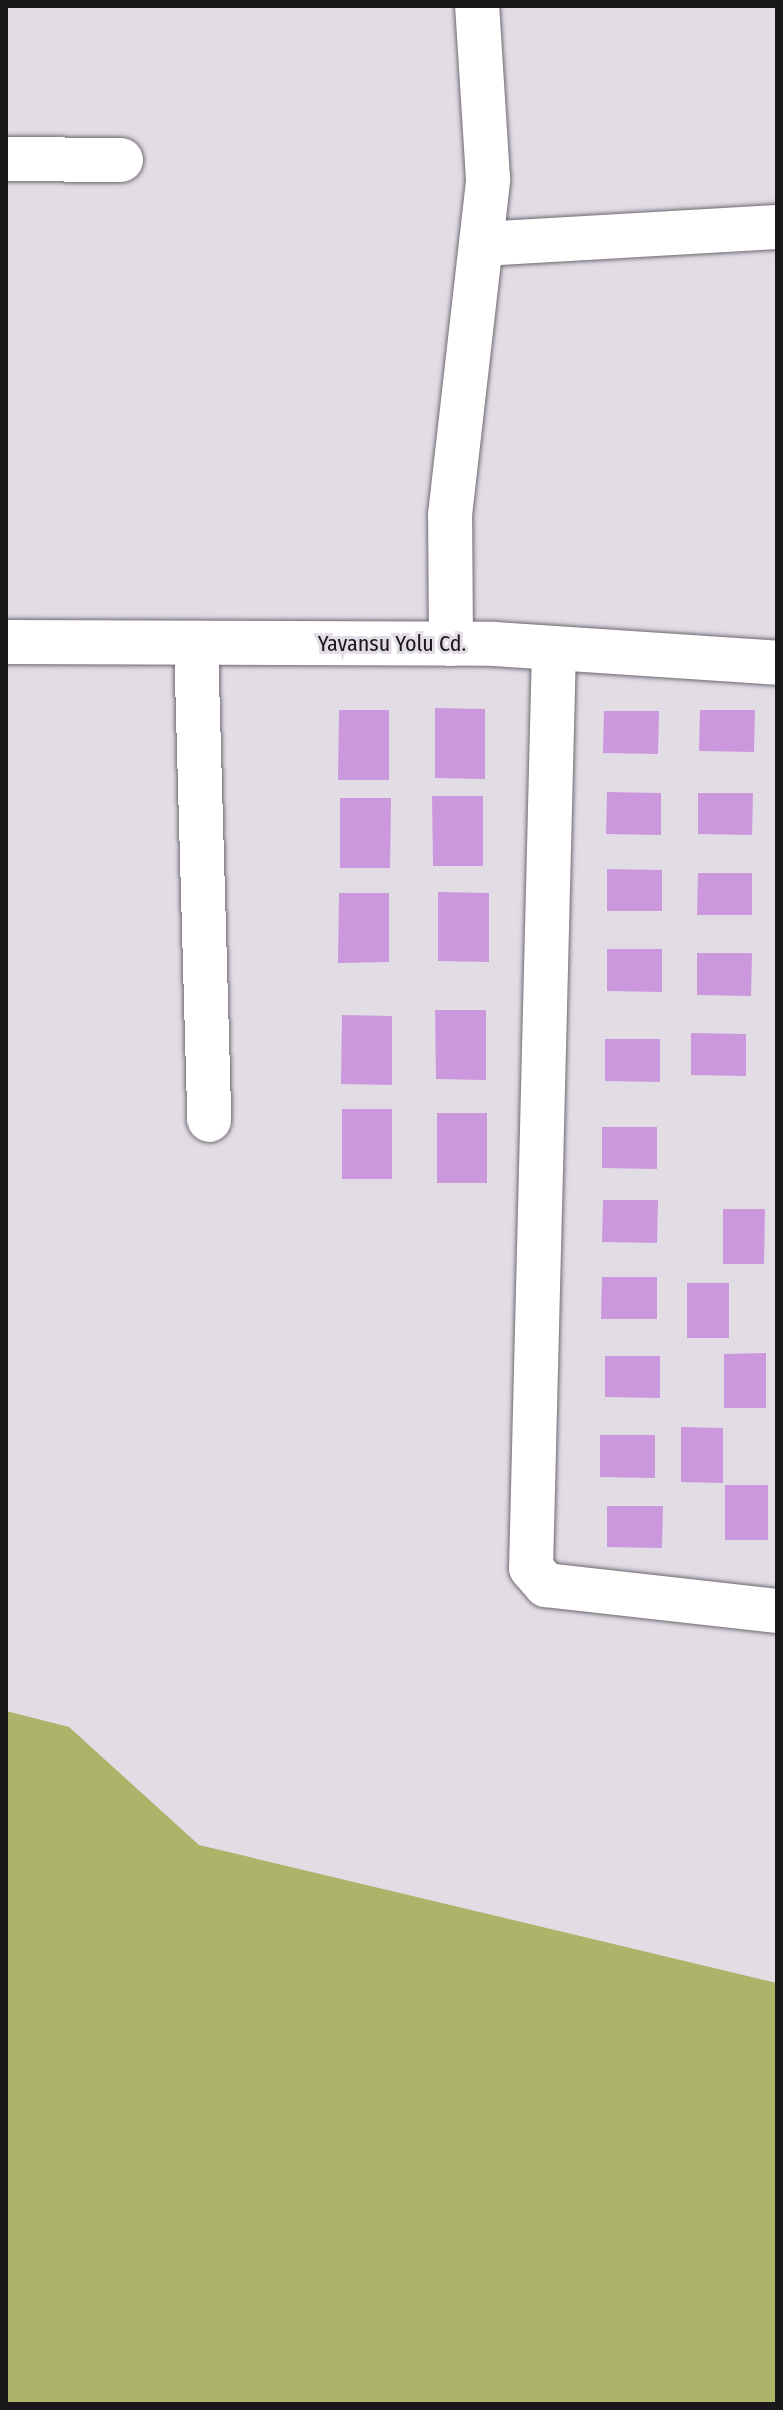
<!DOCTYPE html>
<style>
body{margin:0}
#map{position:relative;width:783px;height:2410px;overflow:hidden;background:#e2dce5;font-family:"Fira Sans Condensed",sans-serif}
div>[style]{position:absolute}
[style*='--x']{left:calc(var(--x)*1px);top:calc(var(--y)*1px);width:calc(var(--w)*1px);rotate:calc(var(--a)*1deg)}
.green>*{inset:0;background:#acb469}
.building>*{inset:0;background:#cb98dd}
.roads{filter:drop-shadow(0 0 2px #6f6971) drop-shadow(0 0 2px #6f6971)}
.minor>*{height:44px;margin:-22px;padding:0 22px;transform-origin:22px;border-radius:22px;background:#fff}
span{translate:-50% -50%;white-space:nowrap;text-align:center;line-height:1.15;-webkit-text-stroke:6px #e2dce5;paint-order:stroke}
.street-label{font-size:22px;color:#19171a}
.frame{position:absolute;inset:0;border:8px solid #19171a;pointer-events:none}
</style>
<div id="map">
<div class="green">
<div style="clip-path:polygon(6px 1711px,69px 1727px,199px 1845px,777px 1983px,777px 2404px,6px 2404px)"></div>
</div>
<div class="building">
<div style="clip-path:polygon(435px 708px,485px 709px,485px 779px,435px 778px)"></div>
<div style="clip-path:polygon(339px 710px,389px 710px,389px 780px,338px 780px)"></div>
<div style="clip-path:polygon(700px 710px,755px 710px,754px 752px,699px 751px)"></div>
<div style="clip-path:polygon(604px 711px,659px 711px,658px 754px,603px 753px)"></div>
<div style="clip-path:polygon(607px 792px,661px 793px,661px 835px,606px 834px)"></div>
<div style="clip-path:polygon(698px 793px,753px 793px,752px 835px,698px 834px)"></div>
<div style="clip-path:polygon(432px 796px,483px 796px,483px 866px,433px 866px)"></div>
<div style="clip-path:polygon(340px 798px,391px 798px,390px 868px,340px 868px)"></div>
<div style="clip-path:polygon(607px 869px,662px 870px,662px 911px,607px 911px)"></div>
<div style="clip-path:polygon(698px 873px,752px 873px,752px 915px,697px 915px)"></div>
<div style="clip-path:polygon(438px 892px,489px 893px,489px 962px,438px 961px)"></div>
<div style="clip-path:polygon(339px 893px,389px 893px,389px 962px,338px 963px)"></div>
<div style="clip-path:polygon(607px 949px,662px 949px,662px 992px,607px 991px)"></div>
<div style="clip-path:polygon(697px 953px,752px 953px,751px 996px,697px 995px)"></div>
<div style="clip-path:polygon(435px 1010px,486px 1010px,486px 1080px,436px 1079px)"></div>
<div style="clip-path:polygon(342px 1015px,392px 1016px,392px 1085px,341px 1084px)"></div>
<div style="clip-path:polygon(691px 1033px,746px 1034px,746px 1076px,691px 1075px)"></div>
<div style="clip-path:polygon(605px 1039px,660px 1039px,660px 1082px,605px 1081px)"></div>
<div style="clip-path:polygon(342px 1109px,392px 1109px,392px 1179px,342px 1179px)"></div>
<div style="clip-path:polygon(437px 1113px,487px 1113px,487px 1183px,437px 1183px)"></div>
<div style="clip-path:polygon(602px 1127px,657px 1127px,657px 1169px,602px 1168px)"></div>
<div style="clip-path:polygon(603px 1200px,658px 1200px,657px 1243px,602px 1242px)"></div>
<div style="clip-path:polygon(723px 1209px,765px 1209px,764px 1264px,723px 1264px)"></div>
<div style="clip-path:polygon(602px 1277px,657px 1277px,657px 1319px,601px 1319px)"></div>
<div style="clip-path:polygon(687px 1283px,729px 1283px,729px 1338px,687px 1338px)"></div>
<div style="clip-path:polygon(766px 1353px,766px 1408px,724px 1408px,724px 1354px)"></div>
<div style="clip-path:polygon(605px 1356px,660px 1356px,660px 1398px,605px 1397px)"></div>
<div style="clip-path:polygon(681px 1427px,723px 1428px,723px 1483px,681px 1482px)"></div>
<div style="clip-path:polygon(600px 1435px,655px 1435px,655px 1478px,600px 1477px)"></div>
<div style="clip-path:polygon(725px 1485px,768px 1485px,768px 1540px,725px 1540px)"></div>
<div style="clip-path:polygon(607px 1506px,663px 1506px,662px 1548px,607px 1547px)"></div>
</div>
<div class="roads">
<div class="minor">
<div style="--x:6;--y:159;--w:115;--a:0.5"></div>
<div style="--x:482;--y:244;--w:295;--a:-3.3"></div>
<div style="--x:6;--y:642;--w:488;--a:0.2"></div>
<div style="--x:494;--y:644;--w:284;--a:3.8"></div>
<div style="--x:196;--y:643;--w:477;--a:88.4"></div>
<div style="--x:451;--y:644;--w:129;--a:-90.4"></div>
<div style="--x:450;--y:515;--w:338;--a:-83.5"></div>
<div style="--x:488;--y:179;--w:173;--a:-93.6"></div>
<div style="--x:554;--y:648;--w:920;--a:91.43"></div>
<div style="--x:531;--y:1568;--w:23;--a:49"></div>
<div style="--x:546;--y:1585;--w:232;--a:6.4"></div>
</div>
</div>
<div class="street-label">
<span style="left:392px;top:644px">Yavansu Yolu Cd.</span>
</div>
<div class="frame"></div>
</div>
